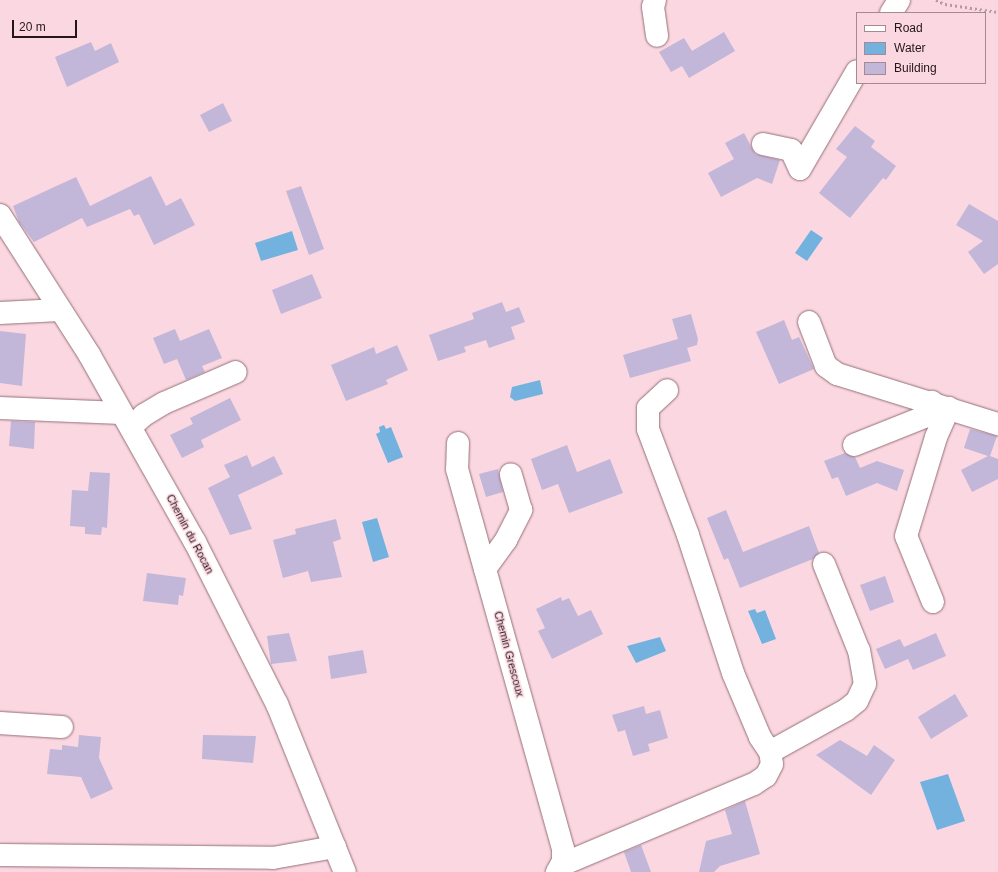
<!DOCTYPE html>
<style>
body{margin:0}
#map{position:relative;width:998px;height:872px;overflow:hidden;background:#fbd8e1;font-family:Arial,sans-serif}
div>[style]{position:absolute}
[style*='--x']{left:calc(var(--x)*1px);top:calc(var(--y)*1px);width:calc(var(--w)*1px);rotate:calc(var(--a)*1deg)}
.water>*{inset:0;background:#73b2df}
.building>*{inset:0;background:#c2b6d9}
.path>*{height:2.5px;margin-top:-1.25px;transform-origin:0;background:repeating-linear-gradient(90deg,#b699a1 0 2px,transparent 0 5px)}
.roads{filter:drop-shadow(0 0 1px #956f79) drop-shadow(0 0 1px #956f79)}
.minor>*{height:22px;margin:-11px;padding:0 11px;transform-origin:11px;border-radius:11px;background:#fff}
span{translate:-50% -50%;white-space:nowrap;text-align:center;line-height:1.15;-webkit-text-stroke:3px #fbd8e1;paint-order:stroke}
.street-label{font-size:11px;color:#24151a}
.legend{position:absolute;left:856px;top:12px;width:130px;height:72px;box-sizing:border-box;background:#fbd8e1;border:1px solid #a58a91;margin:0;padding:5px 7px;list-style:none;font-size:12px;color:#24151a}
.legend li{display:flex;align-items:center;gap:8px;height:20px}
.legend b{width:20px;border:1px solid #a58a91}
.scale{position:absolute;left:12px;top:20px;width:65px;height:18px;box-sizing:border-box;border:2px solid #24151a;border-top:0;padding-left:5px;font-size:12px;line-height:14px;white-space:nowrap;color:#24151a;-webkit-text-stroke:3px #fbd8e1;paint-order:stroke}
</style>
<div id="map">
<div class="water">
<div style="clip-path:polygon(811px 230px,823px 238px,807px 261px,795px 253px)"></div>
<div style="clip-path:polygon(292px 231px,298px 250px,261px 261px,255px 243px)"></div>
<div style="clip-path:polygon(540px 380px,543px 394px,515px 401px,510px 397px,512px 387px)"></div>
<div style="clip-path:polygon(384px 425px,386px 429px,391px 427px,403px 457px,388px 463px,376px 434px,380px 432px,379px 427px)"></div>
<div style="clip-path:polygon(377px 518px,389px 557px,373px 562px,362px 522px)"></div>
<div style="clip-path:polygon(755px 609px,757px 613px,765px 610px,776px 639px,762px 644px,748px 611px)"></div>
<div style="clip-path:polygon(660px 637px,666px 651px,636px 663px,627px 646px)"></div>
<div style="clip-path:polygon(948px 774px,965px 821px,937px 830px,920px 782px)"></div>
</div>
<div class="building">
<div style="clip-path:polygon(724px 32px,735px 51px,689px 78px,682px 66px,671px 72px,659px 52px,684px 38px,692px 51px)"></div>
<div style="clip-path:polygon(91px 42px,95px 51px,111px 43px,119px 62px,67px 87px,55px 57px)"></div>
<div style="clip-path:polygon(223px 103px,232px 121px,209px 132px,200px 115px)"></div>
<div style="clip-path:polygon(855px 126px,875px 141px,871px 147px,896px 166px,886px 180px,883px 178px,850px 218px,819px 193px,847px 157px,836px 149px)"></div>
<div style="clip-path:polygon(744px 133px,755px 154px,780px 160px,772px 184px,757px 178px,721px 197px,708px 173px,734px 159px,725px 143px)"></div>
<div style="clip-path:polygon(151px 176px,166px 206px,181px 198px,195px 225px,154px 245px,139px 214px,134px 216px,130px 209px,87px 227px,82px 218px,34px 242px,19px 222px,13px 206px,76px 177px,90px 206px)"></div>
<div style="clip-path:polygon(301px 186px,324px 249px,309px 255px,286px 191px)"></div>
<div style="clip-path:polygon(969px 204px,998px 221px,998px 264px,984px 274px,968px 252px,983px 241px,956px 225px)"></div>
<div style="clip-path:polygon(312px 274px,322px 298px,281px 314px,272px 290px)"></div>
<div style="clip-path:polygon(502px 302px,506px 312px,519px 307px,525px 322px,511px 327px,515px 339px,489px 348px,486px 340px,464px 347px,466px 352px,438px 361px,429px 335px,474px 319px,472px 313px)"></div>
<div style="clip-path:polygon(691px 314px,698px 339px,697px 345px,687px 348px,691px 361px,630px 378px,623px 355px,678px 339px,672px 319px)"></div>
<div style="clip-path:polygon(784px 320px,792px 340px,799px 337px,814px 369px,779px 384px,756px 332px)"></div>
<div style="clip-path:polygon(175px 329px,180px 341px,209px 329px,222px 358px,202px 366px,205px 372px,186px 380px,177px 359px,164px 364px,153px 338px)"></div>
<div style="clip-path:polygon(0 331px,26px 334px,22px 386px,0 383px)"></div>
<div style="clip-path:polygon(397px 345px,408px 370px,386px 380px,388px 384px,346px 401px,331px 365px,374px 347px,376px 354px)"></div>
<div style="clip-path:polygon(230px 398px,241px 420px,201px 440px,204px 447px,182px 458px,170px 435px,193px 424px,190px 418px)"></div>
<div style="clip-path:polygon(11px 421px,35px 422px,34px 449px,9px 446px)"></div>
<div style="clip-path:polygon(970px 429px,997px 436px,990px 456px,998px 459px,998px 479px,972px 492px,961px 470px,988px 456px,964px 448px)"></div>
<div style="clip-path:polygon(567px 445px,577px 472px,610px 459px,623px 493px,569px 513px,558px 484px,542px 490px,531px 459px)"></div>
<div style="clip-path:polygon(845px 453px,855px 457px,860px 468px,877px 461px,904px 470px,897px 491px,877px 483px,846px 496px,838px 477px,832px 479px,824px 461px)"></div>
<div style="clip-path:polygon(247px 455px,252px 467px,274px 456px,283px 474px,238px 495px,252px 529px,230px 535px,208px 488px,230px 477px,224px 465px)"></div>
<div style="clip-path:polygon(498px 469px,503px 492px,486px 497px,479px 474px)"></div>
<div style="clip-path:polygon(90px 472px,110px 473px,107px 528px,102px 527px,101px 535px,85px 534px,85px 527px,70px 526px,72px 490px,88px 491px)"></div>
<div style="clip-path:polygon(726px 510px,743px 552px,809px 526px,819px 553px,813px 559px,740px 588px,728px 558px,724px 560px,707px 518px)"></div>
<div style="clip-path:polygon(336px 519px,341px 539px,333px 542px,342px 577px,311px 582px,308px 571px,283px 578px,273px 540px,296px 534px,295px 529px)"></div>
<div style="clip-path:polygon(147px 573px,186px 578px,183px 596px,179px 595px,178px 605px,143px 601px)"></div>
<div style="clip-path:polygon(885px 576px,894px 602px,870px 611px,860px 585px)"></div>
<div style="clip-path:polygon(561px 597px,562px 601px,569px 598px,578px 616px,591px 610px,603px 634px,552px 659px,538px 631px,545px 628px,536px 609px)"></div>
<div style="clip-path:polygon(289px 633px,297px 661px,271px 664px,267px 636px)"></div>
<div style="clip-path:polygon(936px 633px,946px 656px,913px 670px,908px 659px,885px 669px,876px 649px,900px 639px,904px 647px)"></div>
<div style="clip-path:polygon(363px 650px,367px 673px,331px 679px,328px 656px)"></div>
<div style="clip-path:polygon(955px 694px,968px 716px,931px 739px,918px 717px)"></div>
<div style="clip-path:polygon(644px 706px,646px 714px,660px 710px,668px 738px,648px 744px,650px 751px,633px 756px,625px 730px,618px 732px,612px 715px)"></div>
<div style="clip-path:polygon(79px 735px,101px 737px,99px 758px,113px 789px,91px 799px,81px 777px,47px 774px,50px 749px,62px 750px,62px 745px,78px 747px)"></div>
<div style="clip-path:polygon(203px 735px,256px 736px,253px 763px,202px 759px)"></div>
<div style="clip-path:polygon(840px 740px,867px 756px,874px 745px,895px 760px,871px 795px,816px 755px)"></div>
<div style="clip-path:polygon(745px 801px,760px 854px,720px 866px,714px 872px,699px 872px,706px 841px,732px 834px,725px 810px)"></div>
<div style="clip-path:polygon(641px 845px,651px 872px,631px 872px,624px 852px)"></div>
</div>
<div class="path">
<div style="--x:936;--y:0;--w:10;--a:24"></div>
<div style="--x:945;--y:4;--w:54;--a:8.6"></div>
</div>
<div class="roads">
<div class="minor">
<div style="--x:655;--y:0;--w:7;--a:106"></div>
<div style="--x:653;--y:7;--w:29;--a:82"></div>
<div style="--x:891;--y:13;--w:15;--a:-58"></div>
<div style="--x:763;--y:144;--w:29;--a:12"></div>
<div style="--x:791;--y:150;--w:21;--a:65"></div>
<div style="--x:800;--y:169;--w:113;--a:-59.8"></div>
<div style="--x:0;--y:215;--w:167;--a:57.4"></div>
<div style="--x:90;--y:356;--w:214;--a:60.6"></div>
<div style="--x:195;--y:542;--w:182;--a:63.2"></div>
<div style="--x:277;--y:704;--w:181;--a:68"></div>
<div style="--x:0;--y:313;--w:60;--a:-2.9"></div>
<div style="--x:809;--y:322;--w:47;--a:68.9"></div>
<div style="--x:826;--y:366;--w:14;--a:36"></div>
<div style="--x:837;--y:374;--w:169;--a:17.3"></div>
<div style="--x:0;--y:408;--w:121;--a:2.4"></div>
<div style="--x:131;--y:427;--w:18;--a:-43"></div>
<div style="--x:144;--y:415;--w:23;--a:-31"></div>
<div style="--x:164;--y:403;--w:78;--a:-23.3"></div>
<div style="--x:458;--y:443;--w:26;--a:92"></div>
<div style="--x:457;--y:469;--w:395;--a:74.4"></div>
<div style="--x:563;--y:849;--w:13;--a:90"></div>
<div style="--x:563;--y:862;--w:12;--a:121"></div>
<div style="--x:854;--y:445;--w:79;--a:-21.7"></div>
<div style="--x:927;--y:416;--w:15;--a:-70"></div>
<div style="--x:485;--y:569;--w:36;--a:-54"></div>
<div style="--x:506;--y:540;--w:34;--a:-63"></div>
<div style="--x:521;--y:510;--w:37;--a:-106"></div>
<div style="--x:933;--y:602;--w:71;--a:-112.2"></div>
<div style="--x:906;--y:536;--w:103;--a:-73.1"></div>
<div style="--x:936;--y:437;--w:32;--a:-66"></div>
<div style="--x:0;--y:723;--w:62;--a:3.7"></div>
<div style="--x:770;--y:752;--w:87;--a:-28.9"></div>
<div style="--x:846;--y:710;--w:14;--a:-39"></div>
<div style="--x:857;--y:701;--w:19;--a:-65"></div>
<div style="--x:865;--y:684;--w:34;--a:-100"></div>
<div style="--x:859;--y:651;--w:94;--a:-111.9"></div>
<div style="--x:0;--y:855;--w:273;--a:0.6"></div>
<div style="--x:273;--y:858;--w:63;--a:-10.1"></div>
<div style="--x:561;--y:865;--w:209;--a:-22.8"></div>
<div style="--x:754;--y:784;--w:14;--a:-34"></div>
<div style="--x:766;--y:776;--w:13;--a:-63"></div>
<div style="--x:772;--y:764;--w:12;--a:-99"></div>
<div style="--x:770;--y:752;--w:18;--a:-124"></div>
<div style="--x:760;--y:737;--w:69;--a:-112.9"></div>
<div style="--x:733;--y:673;--w:145;--a:-108.1"></div>
<div style="--x:688;--y:535;--w:113;--a:-110.7"></div>
<div style="--x:648;--y:429;--w:21;--a:-90"></div>
<div style="--x:648;--y:408;--w:26;--a:-43"></div>
</div>
</div>
<div class="street-label">
<span style="left:190px;top:534px;rotate:62deg">Chemin du Rocan</span>
<span style="left:509px;top:654px;rotate:75deg">Chemin Grescoux</span>
</div>
<ul class="legend">
<li><b style="height:5px;background:#fff"></b>Road</li>
<li><b style="height:11px;background:#73b2df"></b>Water</li>
<li><b style="height:11px;background:#c2b6d9"></b>Building</li>
</ul>
<div class="scale">20 m</div>
</div>
